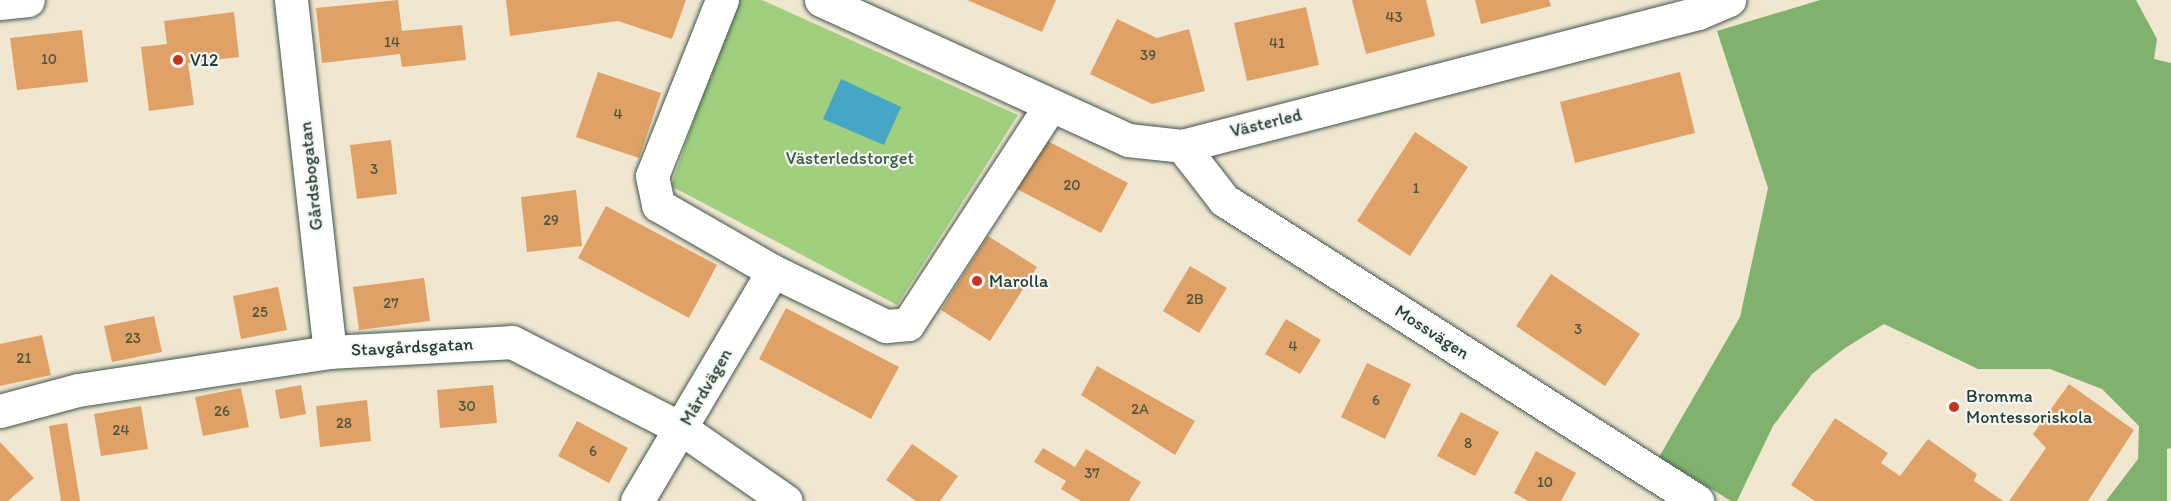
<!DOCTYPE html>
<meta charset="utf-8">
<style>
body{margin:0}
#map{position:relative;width:2171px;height:501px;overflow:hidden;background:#f1e7d1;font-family:Itim,sans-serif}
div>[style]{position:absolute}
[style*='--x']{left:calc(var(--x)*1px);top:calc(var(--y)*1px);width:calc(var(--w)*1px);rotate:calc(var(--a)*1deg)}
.green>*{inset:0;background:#a0cf7e}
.forest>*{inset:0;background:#80b26d}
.water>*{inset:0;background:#46a6c5}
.building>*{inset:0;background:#e0a166}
.roads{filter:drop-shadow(0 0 2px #3e564c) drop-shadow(0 0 2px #3e564c)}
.street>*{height:33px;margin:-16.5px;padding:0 16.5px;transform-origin:16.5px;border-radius:16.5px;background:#fff}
.secondary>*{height:33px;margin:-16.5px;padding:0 16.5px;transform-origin:16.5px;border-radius:16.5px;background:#fff}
.dots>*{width:16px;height:16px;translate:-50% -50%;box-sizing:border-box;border:3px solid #f6f6f2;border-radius:50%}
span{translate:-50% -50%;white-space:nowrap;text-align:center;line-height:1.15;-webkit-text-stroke:4.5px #f6f6f2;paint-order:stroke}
.number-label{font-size:15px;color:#4f5640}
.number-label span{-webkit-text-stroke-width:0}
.poi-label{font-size:18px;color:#1f3d34}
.left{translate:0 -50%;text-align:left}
.street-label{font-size:18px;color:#1f3d34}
.park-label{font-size:18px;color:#395a43}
</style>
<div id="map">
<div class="green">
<div style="clip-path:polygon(736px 0,762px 0,1018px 115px,897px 305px,671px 186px)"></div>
</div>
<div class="forest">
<div style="clip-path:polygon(1820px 0,2136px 0,2157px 39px,2154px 59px,2171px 63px,2171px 448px,2167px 449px,2167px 501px,2106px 501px,2138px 459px,2139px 426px,2102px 389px,2050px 369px,1978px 369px,1884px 324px,1845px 348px,1812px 374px,1773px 426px,1737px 501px,1731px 501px,1659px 457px,1740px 317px,1768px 188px,1717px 31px)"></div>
</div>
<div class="water">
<div style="clip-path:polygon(841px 79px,901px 107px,884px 145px,823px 119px)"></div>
</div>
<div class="building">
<div style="clip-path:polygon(398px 0,402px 31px,462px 25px,466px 60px,402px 67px,400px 54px,322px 63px,316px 8px)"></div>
<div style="clip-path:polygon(506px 0,686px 0,672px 39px,618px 21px,510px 36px)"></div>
<div style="clip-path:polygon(967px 0,1056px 0,1042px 32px)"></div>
<div style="clip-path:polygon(1352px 0,1426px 0,1435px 36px,1366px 54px)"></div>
<div style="clip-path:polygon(1475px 0,1549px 0,1551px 6px,1481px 24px)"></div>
<div style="clip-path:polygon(1306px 7px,1319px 65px,1247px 81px,1234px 23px)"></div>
<div style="clip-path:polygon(234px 12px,239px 57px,188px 63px,194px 105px,149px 111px,141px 47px,167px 44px,164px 21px)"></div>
<div style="clip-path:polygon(1117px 19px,1157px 38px,1189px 29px,1205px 91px,1152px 104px,1090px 74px)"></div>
<div style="clip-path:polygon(82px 30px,88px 82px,17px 90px,10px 38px)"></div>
<div style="clip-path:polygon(598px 72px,661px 93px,639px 158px,576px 137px)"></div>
<div style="clip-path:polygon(1680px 72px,1695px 133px,1575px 163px,1560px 102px)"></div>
<div style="clip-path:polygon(1415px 132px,1468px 167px,1410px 256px,1357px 221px)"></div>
<div style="clip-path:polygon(1042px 138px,1128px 183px,1101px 233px,1015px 188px)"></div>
<div style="clip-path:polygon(391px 140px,397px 194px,357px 199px,350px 145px)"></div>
<div style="clip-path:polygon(576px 190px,582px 246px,527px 252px,521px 197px)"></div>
<div style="clip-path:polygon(606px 206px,717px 265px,689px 318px,578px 258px)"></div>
<div style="clip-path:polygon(988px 236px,1037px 267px,990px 341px,941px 310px)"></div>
<div style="clip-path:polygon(1190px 266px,1227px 288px,1199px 333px,1163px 311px)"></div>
<div style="clip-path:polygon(1551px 274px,1640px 334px,1605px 386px,1516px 326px)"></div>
<div style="clip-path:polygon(424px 278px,430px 321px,359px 330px,353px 287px)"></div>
<div style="clip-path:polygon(278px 287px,287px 330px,241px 339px,233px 296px)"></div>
<div style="clip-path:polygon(786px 308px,899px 367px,871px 419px,759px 359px)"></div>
<div style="clip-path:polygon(154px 316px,162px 352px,112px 362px,104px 326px)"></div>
<div style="clip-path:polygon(1286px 319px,1321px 340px,1300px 374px,1265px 354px)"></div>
<div style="clip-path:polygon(42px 335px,51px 375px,0 386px,0 344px)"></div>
<div style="clip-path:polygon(1367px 363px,1411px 384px,1385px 439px,1341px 417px)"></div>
<div style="clip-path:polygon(1097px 366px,1195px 421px,1175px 455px,1081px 395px)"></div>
<div style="clip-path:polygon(2069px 384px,2134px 430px,2088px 501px,2009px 501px,2046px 448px,2033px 434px)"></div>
<div style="clip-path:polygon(301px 385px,306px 414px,280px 419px,275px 390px)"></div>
<div style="clip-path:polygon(493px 385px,497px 423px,440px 428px,437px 390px)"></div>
<div style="clip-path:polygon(241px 388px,249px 427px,203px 436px,195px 397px)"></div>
<div style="clip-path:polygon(367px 400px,371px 441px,320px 447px,316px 406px)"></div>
<div style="clip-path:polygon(141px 406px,148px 449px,101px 456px,94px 414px)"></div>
<div style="clip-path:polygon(1461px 412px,1499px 432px,1475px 476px,1437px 456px)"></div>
<div style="clip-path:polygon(1835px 418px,1888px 453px,1881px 463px,1900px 476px,1928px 439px,1977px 474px,1974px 481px,2003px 501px,1815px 501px,1791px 485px)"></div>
<div style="clip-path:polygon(577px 421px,628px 448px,609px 483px,558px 456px)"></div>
<div style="clip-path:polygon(67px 423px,80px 501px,61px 501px,49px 426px)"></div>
<div style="clip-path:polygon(0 442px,34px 478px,8px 501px,0 501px)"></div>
<div style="clip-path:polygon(912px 444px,958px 476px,940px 501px,916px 501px,886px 480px)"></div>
<div style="clip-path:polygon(1043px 448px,1075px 467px,1086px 449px,1141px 482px,1129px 501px,1081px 501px,1061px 489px,1066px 481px,1034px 462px)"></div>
<div style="clip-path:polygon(1536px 451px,1576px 473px,1561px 501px,1528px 501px,1514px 493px)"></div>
</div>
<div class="roads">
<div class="street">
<div style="--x:291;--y:0;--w:354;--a:83.7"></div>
<div style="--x:722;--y:0;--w:189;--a:111.7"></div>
<div style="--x:652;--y:176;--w:30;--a:78"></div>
<div style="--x:658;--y:205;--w:133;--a:29.9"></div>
<div style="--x:773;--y:271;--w:126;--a:26"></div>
<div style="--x:886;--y:326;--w:22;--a:-5"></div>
<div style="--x:908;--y:324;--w:260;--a:-56.9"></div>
<div style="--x:1182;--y:146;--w:68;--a:52.1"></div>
<div style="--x:1224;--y:200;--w:561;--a:32.47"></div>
<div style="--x:0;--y:411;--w:81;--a:-15.1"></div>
<div style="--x:78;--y:390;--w:255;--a:-8.6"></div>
<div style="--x:330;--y:352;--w:182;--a:-3.1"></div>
<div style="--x:512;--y:342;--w:191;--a:27.1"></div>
<div style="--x:682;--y:429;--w:126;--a:34.7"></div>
<div style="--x:637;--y:501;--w:267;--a:-59.4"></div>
</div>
<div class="secondary">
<div style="--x:821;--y:0;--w:337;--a:24.5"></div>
<div style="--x:1128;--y:140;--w:54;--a:6.3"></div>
<div style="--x:1182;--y:146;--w:533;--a:-14.45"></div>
<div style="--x:1698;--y:13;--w:34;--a:-23"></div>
<div style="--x:0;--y:3;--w:28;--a:-6"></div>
</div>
</div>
<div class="dots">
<div style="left:178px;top:60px;background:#c8321e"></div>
<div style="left:977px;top:281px;background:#c8321e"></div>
<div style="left:1954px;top:407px;background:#c8321e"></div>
</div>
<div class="number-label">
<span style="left:1394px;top:18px">43</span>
<span style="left:392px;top:43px">14</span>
<span style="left:1277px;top:44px">41</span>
<span style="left:1148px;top:56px">39</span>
<span style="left:49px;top:60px">10</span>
<span style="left:618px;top:115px">4</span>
<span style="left:374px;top:170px">3</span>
<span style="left:1072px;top:186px">20</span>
<span style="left:1416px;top:189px">1</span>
<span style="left:551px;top:221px">29</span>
<span style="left:1195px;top:300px">2B</span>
<span style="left:391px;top:304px">27</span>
<span style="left:260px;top:313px">25</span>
<span style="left:1578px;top:330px">3</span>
<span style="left:133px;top:339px">23</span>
<span style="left:1293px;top:347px">4</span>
<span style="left:24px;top:359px">21</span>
<span style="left:1376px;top:401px">6</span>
<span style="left:467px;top:407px">30</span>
<span style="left:1140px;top:410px">2A</span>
<span style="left:222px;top:412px">26</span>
<span style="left:344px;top:424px">28</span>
<span style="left:121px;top:431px">24</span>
<span style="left:1468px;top:444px">8</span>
<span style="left:593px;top:452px">6</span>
<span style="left:1092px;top:474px">37</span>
<span style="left:1545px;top:483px">10</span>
</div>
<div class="poi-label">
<span class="left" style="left:190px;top:60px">V12</span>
<span class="left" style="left:989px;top:281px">Marolla</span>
<span class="left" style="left:1966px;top:407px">Bromma<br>Montessoriskola</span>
</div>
<div class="street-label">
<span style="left:1266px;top:123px;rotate:-14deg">Västerled</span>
<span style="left:311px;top:176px;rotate:-96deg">Gårdsbogatan</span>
<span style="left:1432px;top:332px;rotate:33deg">Mossvägen</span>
<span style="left:412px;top:347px;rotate:-3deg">Stavgårdsgatan</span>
<span style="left:706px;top:387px;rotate:-60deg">Mårdvägen</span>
</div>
<div class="park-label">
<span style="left:850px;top:158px">Västerledstorget</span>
</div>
</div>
